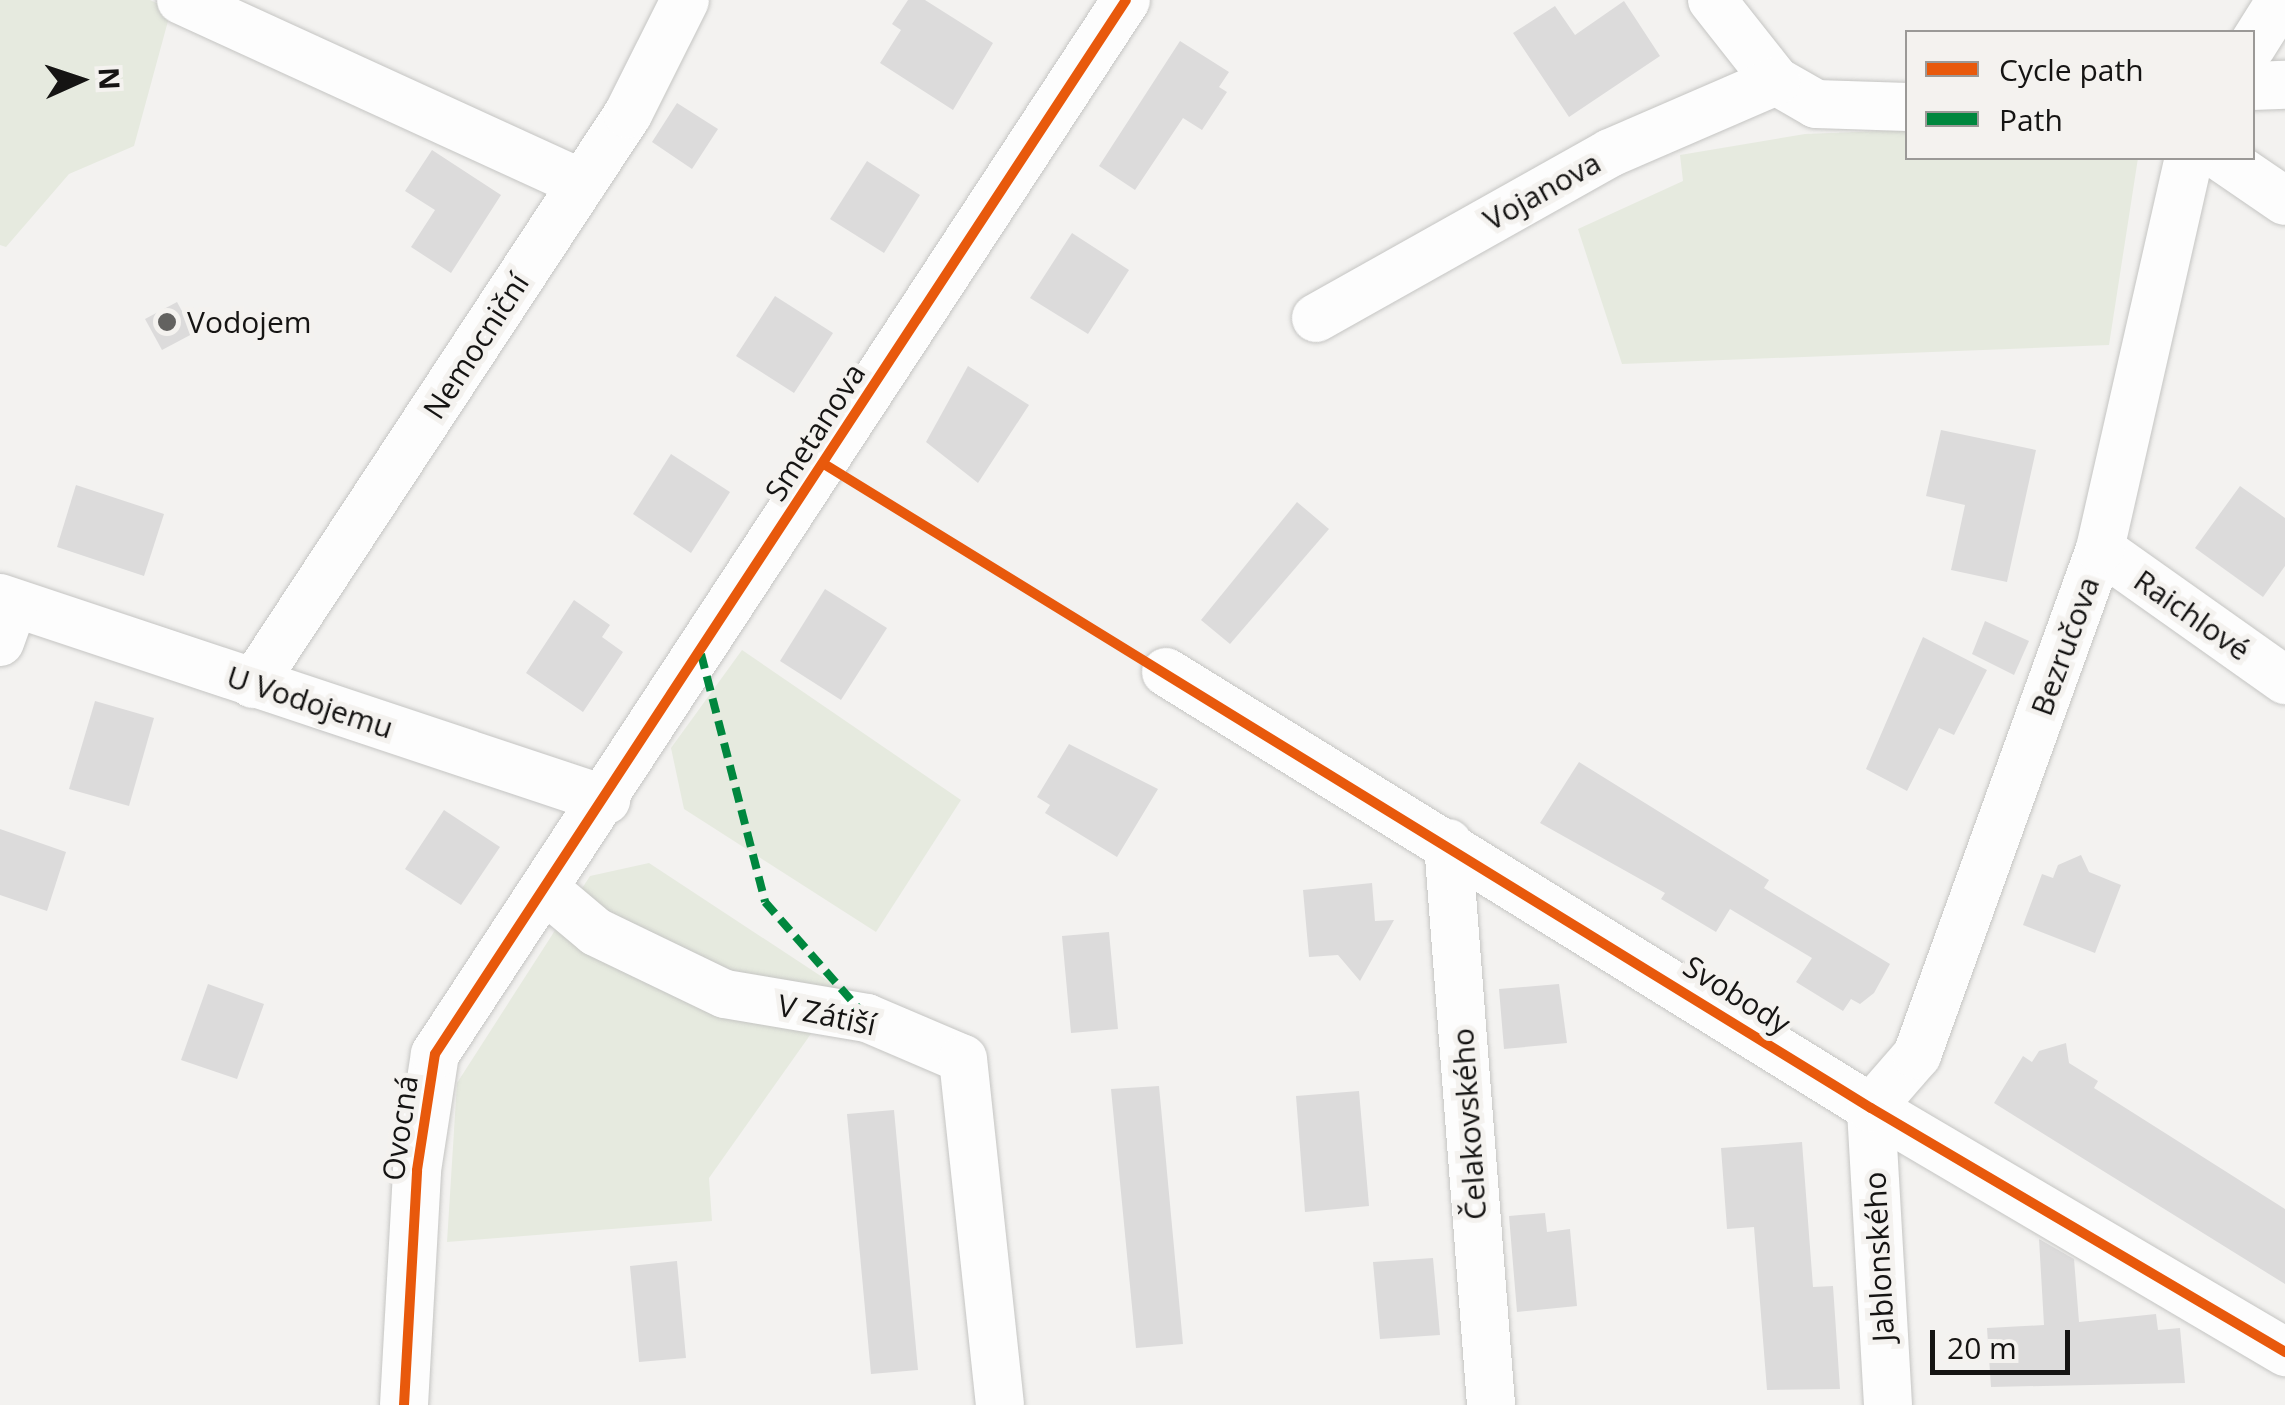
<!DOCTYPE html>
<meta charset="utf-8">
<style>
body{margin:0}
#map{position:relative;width:2285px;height:1405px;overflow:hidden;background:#f3f2f0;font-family:"Open Sans",sans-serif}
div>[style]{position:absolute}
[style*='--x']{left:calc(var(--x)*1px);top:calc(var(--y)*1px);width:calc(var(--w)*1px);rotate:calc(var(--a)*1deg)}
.green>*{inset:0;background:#e6eadf}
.building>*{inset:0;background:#dcdbdb}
.roads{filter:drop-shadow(0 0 2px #c5c5c3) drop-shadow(0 0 2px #c5c5c3)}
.street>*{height:48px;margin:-24px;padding:0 24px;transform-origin:24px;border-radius:24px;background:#fdfdfd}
.quiet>*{height:8px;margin-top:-4px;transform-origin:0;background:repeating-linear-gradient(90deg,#00873e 0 15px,transparent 0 23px)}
.cycleway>*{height:10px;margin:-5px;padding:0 5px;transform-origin:5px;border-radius:5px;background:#e8590c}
.dots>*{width:28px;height:28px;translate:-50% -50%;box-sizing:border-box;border:5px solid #f4f2ef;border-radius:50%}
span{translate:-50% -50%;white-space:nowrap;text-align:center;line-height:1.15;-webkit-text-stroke:10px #f4f2ef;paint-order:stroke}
.street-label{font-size:30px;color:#151413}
.poi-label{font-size:30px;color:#151413}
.left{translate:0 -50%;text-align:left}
.legend{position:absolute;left:1905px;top:30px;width:350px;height:130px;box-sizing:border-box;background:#f4f2ef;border:2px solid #9b9997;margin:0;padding:12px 18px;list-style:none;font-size:30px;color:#151413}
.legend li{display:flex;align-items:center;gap:20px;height:50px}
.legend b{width:50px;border:2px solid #9b9997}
.north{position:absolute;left:30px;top:30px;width:100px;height:100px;-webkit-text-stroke:8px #f4f2ef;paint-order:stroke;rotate:87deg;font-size:28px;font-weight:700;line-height:40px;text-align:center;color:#151413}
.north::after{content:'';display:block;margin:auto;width:35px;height:45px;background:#151413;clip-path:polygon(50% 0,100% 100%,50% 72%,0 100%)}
.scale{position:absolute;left:1930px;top:1330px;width:140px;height:45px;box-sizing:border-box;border:5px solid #151413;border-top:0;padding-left:12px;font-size:30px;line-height:35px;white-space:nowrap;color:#151413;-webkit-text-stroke:8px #f4f2ef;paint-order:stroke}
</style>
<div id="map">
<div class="green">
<div style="clip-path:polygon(0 0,150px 0,171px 10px,134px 146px,69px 174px,6px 247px,0 245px)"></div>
<div style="clip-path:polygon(1907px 130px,1908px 158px,2138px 158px,2109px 345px,1622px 364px,1578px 229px,1683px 181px,1680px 155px,1805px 134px)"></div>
<div style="clip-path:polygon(742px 650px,961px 800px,876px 932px,684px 809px,671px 748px)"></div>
<div style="clip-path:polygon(649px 863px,842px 990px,709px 1178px,712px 1221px,447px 1242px,457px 1083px,590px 876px)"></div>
</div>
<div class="building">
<div style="clip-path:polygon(908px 0,925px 0,993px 43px,953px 110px,880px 63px,901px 30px,892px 24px)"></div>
<div style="clip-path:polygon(1624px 1px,1660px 56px,1569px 117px,1513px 33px,1555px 6px,1575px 35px)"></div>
<div style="clip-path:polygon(1180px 41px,1229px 72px,1219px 87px,1227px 92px,1202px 130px,1183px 118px,1135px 190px,1099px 166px)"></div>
<div style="clip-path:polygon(677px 103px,718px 129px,692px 169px,652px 142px)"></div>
<div style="clip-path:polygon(432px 150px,501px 195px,451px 273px,411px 247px,435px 210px,405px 191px)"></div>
<div style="clip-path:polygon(867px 161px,920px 195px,884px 253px,830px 219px)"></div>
<div style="clip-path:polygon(1072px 233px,1129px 270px,1088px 334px,1030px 298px)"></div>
<div style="clip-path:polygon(775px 296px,833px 333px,794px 393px,736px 356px)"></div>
<div style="clip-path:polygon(177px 302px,194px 333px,162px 350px,145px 319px)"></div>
<div style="clip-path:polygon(968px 366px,1029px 405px,978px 483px,926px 442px)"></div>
<div style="clip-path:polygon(1941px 430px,2036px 450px,2007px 582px,1951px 570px,1965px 505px,1926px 496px)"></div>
<div style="clip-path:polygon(671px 454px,730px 492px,691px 553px,633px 514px)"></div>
<div style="clip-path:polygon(76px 485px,164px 514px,144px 576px,57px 547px)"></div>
<div style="clip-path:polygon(2240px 486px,2285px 518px,2285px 566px,2263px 597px,2195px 548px)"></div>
<div style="clip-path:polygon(1297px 502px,1329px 529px,1230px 644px,1201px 620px)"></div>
<div style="clip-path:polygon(825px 589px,887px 628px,841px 700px,780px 661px)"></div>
<div style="clip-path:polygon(574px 600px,610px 625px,602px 637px,623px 652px,583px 712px,526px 673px)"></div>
<div style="clip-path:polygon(1985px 621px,2029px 641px,2014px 675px,1972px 654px)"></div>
<div style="clip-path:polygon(1923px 637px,1987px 670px,1954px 735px,1939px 728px,1907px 791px,1866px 769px)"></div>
<div style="clip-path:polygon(95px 701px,154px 718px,129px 806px,69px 789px)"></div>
<div style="clip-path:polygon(1069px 744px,1158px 789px,1117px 857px,1045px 813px,1050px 805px,1037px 797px)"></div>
<div style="clip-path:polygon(1579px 762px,1769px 880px,1764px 888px,1890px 964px,1874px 993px,1860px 1004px,1851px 999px,1843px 1011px,1796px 982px,1812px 958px,1730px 909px,1716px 932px,1661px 899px,1665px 893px,1540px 823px)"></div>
<div style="clip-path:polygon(444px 810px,500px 847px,461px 905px,405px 869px)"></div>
<div style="clip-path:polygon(0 829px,66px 852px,47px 911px,0 895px)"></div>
<div style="clip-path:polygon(2081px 855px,2089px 872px,2121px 885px,2095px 953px,2023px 925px,2042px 874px,2053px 878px,2058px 865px)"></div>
<div style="clip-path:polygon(1372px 883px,1375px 921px,1394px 920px,1360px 981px,1338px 955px,1309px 957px,1303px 890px)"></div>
<div style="clip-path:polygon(1109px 932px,1118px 1029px,1071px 1033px,1062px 936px)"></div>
<div style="clip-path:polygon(208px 984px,264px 1004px,237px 1079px,181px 1060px)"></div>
<div style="clip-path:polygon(1559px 984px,1567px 1043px,1504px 1049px,1499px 989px)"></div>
<div style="clip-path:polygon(2066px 1043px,2069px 1063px,2098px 1081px,2094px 1088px,2285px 1209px,2285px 1284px,1994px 1103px,2023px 1056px,2032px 1062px,2039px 1051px)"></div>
<div style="clip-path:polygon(1159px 1086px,1183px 1344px,1136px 1348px,1111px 1089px)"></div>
<div style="clip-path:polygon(1359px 1091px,1369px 1206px,1305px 1212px,1296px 1096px)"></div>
<div style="clip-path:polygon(894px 1110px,918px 1370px,871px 1374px,847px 1114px)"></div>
<div style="clip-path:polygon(1802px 1142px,1813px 1287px,1833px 1286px,1840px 1389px,1767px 1390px,1754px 1227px,1727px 1229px,1721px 1148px)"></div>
<div style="clip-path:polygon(1545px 1213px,1547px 1232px,1570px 1229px,1577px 1306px,1517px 1312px,1509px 1216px)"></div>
<div style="clip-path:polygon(2039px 1239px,2074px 1259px,2079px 1322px,2156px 1314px,2158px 1330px,2180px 1328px,2185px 1383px,1991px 1387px,1987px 1328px,2044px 1325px)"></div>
<div style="clip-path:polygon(1433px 1258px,1440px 1335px,1380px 1339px,1373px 1262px)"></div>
<div style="clip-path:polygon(677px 1261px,686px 1358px,639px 1362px,630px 1266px)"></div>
</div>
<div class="roads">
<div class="street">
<div style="--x:181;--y:0;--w:441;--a:24.6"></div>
<div style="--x:1712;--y:0;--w:103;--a:51.7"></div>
<div style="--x:1776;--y:81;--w:46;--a:29.9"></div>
<div style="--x:1816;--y:104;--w:92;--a:1.9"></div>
<div style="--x:2252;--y:46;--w:54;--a:-57.8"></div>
<div style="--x:2252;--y:86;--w:33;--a:-2"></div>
<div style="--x:2222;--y:158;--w:76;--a:34.3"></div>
<div style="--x:1316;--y:318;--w:337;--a:-29.3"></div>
<div style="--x:1610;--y:153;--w:181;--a:-23.4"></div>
<div style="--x:2100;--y:549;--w:227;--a:35.3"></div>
<div style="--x:0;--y:598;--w:639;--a:18.43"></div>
<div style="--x:0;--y:642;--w:41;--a:-70.3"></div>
<div style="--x:1166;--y:672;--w:829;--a:31.73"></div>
<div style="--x:1871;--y:1108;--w:481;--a:30.5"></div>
<div style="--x:253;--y:684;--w:682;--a:-56.66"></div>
<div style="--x:628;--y:114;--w:127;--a:-63.4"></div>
<div style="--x:1448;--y:843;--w:564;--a:85.62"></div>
<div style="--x:546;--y:890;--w:65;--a:40"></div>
<div style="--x:596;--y:932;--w:143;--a:25.7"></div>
<div style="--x:725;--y:994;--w:144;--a:9.6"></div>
<div style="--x:867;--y:1018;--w:104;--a:23.1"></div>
<div style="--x:963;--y:1059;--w:348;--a:83.9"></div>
<div style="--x:404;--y:1405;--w:235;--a:-86.8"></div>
<div style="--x:417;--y:1170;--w:117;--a:-81.2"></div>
<div style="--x:435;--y:1054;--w:1260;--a:-56.75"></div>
<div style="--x:1888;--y:1405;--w:297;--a:-93.3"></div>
<div style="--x:1871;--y:1108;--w:70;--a:-49"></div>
<div style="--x:1917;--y:1055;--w:538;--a:-70.12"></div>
<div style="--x:2100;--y:549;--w:401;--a:-77.2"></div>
</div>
</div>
<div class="quiet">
<div style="--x:701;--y:654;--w:256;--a:75.5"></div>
<div style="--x:765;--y:902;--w:154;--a:48.7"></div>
</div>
<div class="cycleway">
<div style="--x:824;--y:464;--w:1229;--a:31.6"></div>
<div style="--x:1871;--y:1108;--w:481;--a:30.5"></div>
<div style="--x:404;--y:1405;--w:235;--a:-86.8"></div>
<div style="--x:417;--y:1170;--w:117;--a:-81.2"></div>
<div style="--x:435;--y:1054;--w:1260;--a:-56.75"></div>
</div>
<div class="dots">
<div style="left:167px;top:322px;background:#636260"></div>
</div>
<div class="street-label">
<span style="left:1542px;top:191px;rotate:-29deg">Vojanova</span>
<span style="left:476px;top:346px;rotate:-57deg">Nemocniční</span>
<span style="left:815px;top:432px;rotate:-57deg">Smetanova</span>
<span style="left:2192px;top:615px;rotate:35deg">Raichlové</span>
<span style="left:2065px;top:646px;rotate:-70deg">Bezručova</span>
<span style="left:310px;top:702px;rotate:18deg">U Vodojemu</span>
<span style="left:1737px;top:995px;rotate:32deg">Svobody</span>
<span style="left:827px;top:1015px;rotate:12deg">V Zátiší</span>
<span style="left:1469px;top:1124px;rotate:-94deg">Čelakovského</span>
<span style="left:400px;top:1128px;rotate:-82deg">Ovocná</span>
<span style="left:1879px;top:1257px;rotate:-93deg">Jablonského</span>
</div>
<div class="poi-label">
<span class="left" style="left:187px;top:322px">Vodojem</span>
</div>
<ul class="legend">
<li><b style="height:12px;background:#e8590c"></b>Cycle path</li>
<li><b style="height:12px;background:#00873e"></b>Path</li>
</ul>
<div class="north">N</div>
<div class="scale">20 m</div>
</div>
